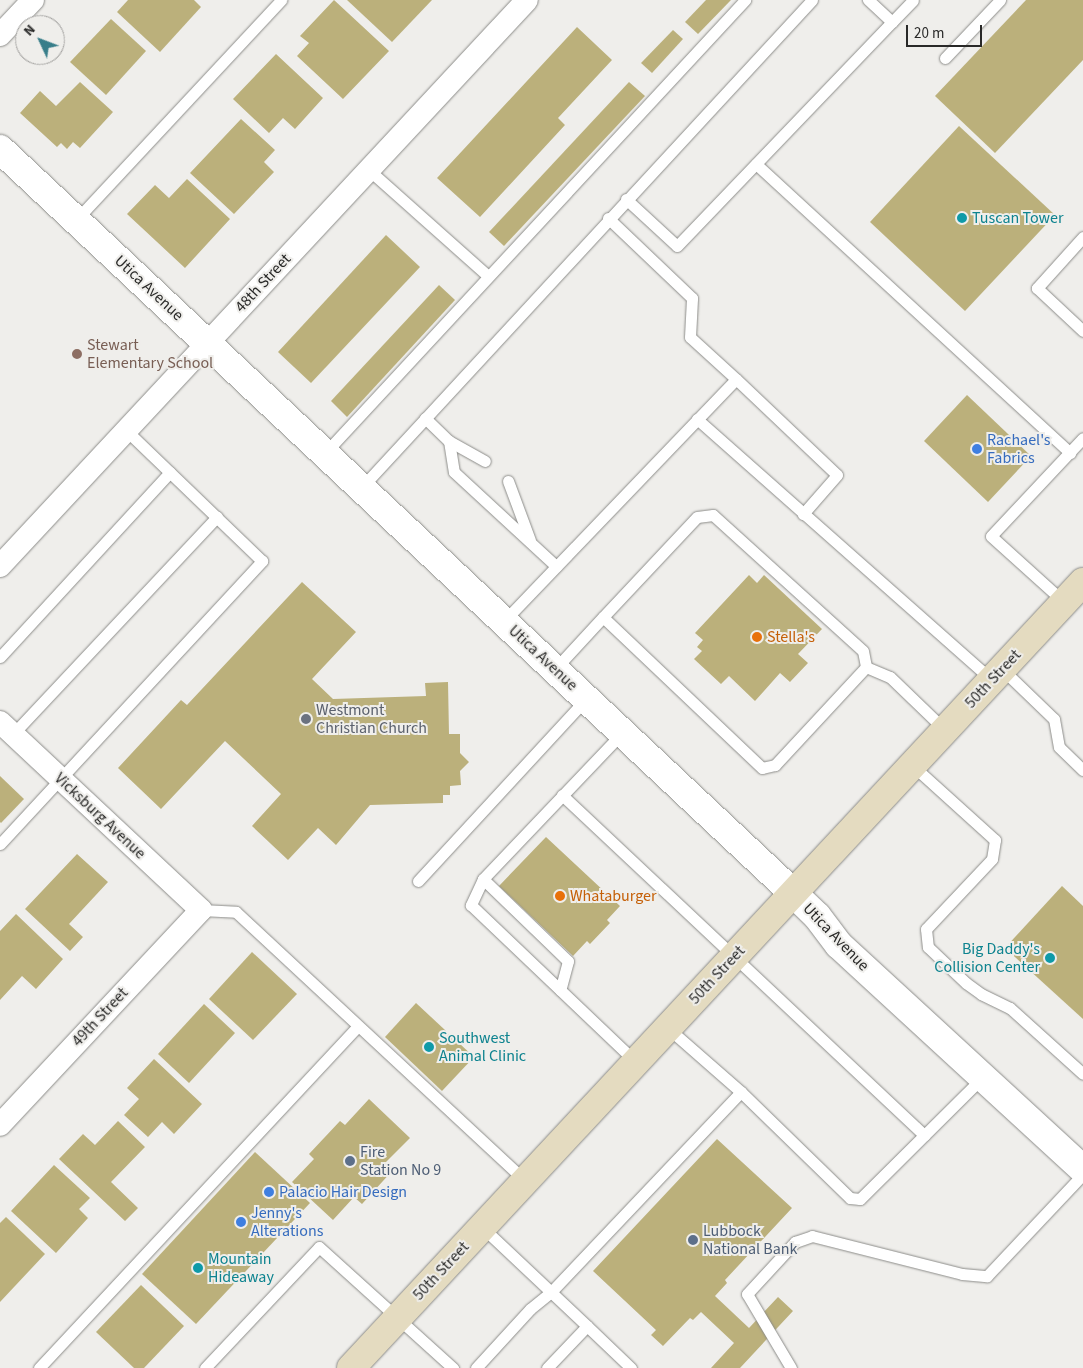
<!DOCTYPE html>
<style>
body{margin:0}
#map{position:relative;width:1083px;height:1368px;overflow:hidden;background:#efeeeb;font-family:"Source Sans 3",sans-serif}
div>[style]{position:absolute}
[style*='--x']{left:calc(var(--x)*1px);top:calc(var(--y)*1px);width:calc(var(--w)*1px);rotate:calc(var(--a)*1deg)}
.building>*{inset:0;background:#bbb07b}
.roads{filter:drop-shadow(0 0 1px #8c8c89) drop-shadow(0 0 1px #8c8c89)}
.service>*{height:11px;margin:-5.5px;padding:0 5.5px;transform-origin:5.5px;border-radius:5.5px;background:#fff}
.minor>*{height:22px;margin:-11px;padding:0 11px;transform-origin:11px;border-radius:11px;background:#fff}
.tertiary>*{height:28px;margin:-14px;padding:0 14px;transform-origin:14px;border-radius:14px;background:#fff}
.secondary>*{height:28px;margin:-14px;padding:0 14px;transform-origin:14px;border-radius:14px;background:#e4dbc0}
.dots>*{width:14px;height:14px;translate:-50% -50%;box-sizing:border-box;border:2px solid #efeeeb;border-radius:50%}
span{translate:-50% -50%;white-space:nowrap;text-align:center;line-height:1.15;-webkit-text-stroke:4px #efeeeb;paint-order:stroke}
.culture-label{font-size:16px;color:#0d838f}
.left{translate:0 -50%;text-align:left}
.right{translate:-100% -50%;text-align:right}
.street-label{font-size:16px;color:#292928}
.education-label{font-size:16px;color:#785e54}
.shop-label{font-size:16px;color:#366cbe}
.food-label{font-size:16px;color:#c56008}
.worship-label{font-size:16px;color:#5b616d}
.service-label{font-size:16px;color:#4e5e75}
.north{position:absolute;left:15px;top:15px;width:50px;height:50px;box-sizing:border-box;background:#efeeeb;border:1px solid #a09f9d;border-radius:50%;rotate:313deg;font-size:14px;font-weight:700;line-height:20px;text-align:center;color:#292928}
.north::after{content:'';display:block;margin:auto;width:18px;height:22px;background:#387e8a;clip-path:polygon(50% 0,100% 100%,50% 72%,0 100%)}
.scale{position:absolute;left:906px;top:25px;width:76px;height:22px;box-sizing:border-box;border:2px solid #292928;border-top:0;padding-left:6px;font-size:15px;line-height:18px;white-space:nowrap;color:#292928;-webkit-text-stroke:4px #efeeeb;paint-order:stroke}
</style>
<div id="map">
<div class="building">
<div style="clip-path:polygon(128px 0,194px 0,201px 7px,160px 52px,117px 12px)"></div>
<div style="clip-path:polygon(334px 0,389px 51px,343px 99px,297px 56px,309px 43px,300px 36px)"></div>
<div style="clip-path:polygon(347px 0,432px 0,392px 42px)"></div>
<div style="clip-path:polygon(706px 0,731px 0,698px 34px,685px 22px)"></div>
<div style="clip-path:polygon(1026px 0,1083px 0,1083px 60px,995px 153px,935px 96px)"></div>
<div style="clip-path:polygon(111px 19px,146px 51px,106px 95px,70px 62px)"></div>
<div style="clip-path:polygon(577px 27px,612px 60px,558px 118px,565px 125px,480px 217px,437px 178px)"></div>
<div style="clip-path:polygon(673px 30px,683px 39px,652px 73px,641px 63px)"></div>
<div style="clip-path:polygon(276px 54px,323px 98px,295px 129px,283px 118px,269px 133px,233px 99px)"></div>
<div style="clip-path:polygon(80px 82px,113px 112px,80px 148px,73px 142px,67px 149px,61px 143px,57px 147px,20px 113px,40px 91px,56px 106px)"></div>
<div style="clip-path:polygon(629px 82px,645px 96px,504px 246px,489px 232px)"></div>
<div style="clip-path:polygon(241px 119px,275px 150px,264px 162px,274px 172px,234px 214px,190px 173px)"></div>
<div style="clip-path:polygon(959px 126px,1055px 215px,965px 311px,870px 222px)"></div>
<div style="clip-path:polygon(187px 179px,230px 219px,185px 268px,127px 214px,155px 185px,169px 198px)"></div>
<div style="clip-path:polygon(386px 235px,420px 267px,311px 383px,278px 352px)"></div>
<div style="clip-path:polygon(439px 285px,455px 300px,347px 417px,331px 401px)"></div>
<div style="clip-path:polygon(967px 395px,1031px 456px,988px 502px,924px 441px)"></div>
<div style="clip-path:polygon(749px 575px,757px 583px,764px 575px,822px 629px,798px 654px,808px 663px,790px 682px,780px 673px,755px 701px,729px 676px,721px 684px,694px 659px,702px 651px,697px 647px,703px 640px,695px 633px)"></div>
<div style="clip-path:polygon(302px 582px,356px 632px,312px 679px,333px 699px,426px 696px,425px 683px,448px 682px,449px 734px,460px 734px,460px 753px,469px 762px,460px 771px,461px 785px,450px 786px,450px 795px,443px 795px,443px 803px,370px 805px,336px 845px,318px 828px,288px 860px,252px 826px,281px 794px,225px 741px,161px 809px,118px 768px,181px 700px,187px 705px)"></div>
<div style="clip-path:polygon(0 776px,24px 799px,1px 823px,0 822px)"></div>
<div style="clip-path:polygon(546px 837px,620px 906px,607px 920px,610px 923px,590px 944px,587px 941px,573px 956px,499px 886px)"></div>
<div style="clip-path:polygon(77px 854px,108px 882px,69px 924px,83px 937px,70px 951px,25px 909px)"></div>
<div style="clip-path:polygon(1062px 886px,1083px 906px,1083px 1019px,1005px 948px)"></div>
<div style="clip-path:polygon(16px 914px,63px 959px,36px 989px,22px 976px,0 1000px,0 931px)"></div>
<div style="clip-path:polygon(252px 952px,297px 994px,253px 1040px,209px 999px)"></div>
<div style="clip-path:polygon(416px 1003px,474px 1057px,442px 1091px,385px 1037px)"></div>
<div style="clip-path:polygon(204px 1004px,235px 1033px,189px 1083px,158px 1054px)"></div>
<div style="clip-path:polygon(154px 1059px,202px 1104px,174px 1134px,162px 1122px,148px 1137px,124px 1115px,139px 1099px,127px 1088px)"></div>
<div style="clip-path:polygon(369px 1099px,410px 1138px,385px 1163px,393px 1170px,362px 1204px,354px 1197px,333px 1220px,292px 1182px,314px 1159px,309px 1154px,340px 1121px,345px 1125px)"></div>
<div style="clip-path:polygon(118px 1121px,145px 1147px,111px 1182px,138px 1208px,125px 1221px,59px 1159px,83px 1134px,95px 1145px)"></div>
<div style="clip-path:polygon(717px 1139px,792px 1208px,725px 1280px,727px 1283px,715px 1296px,749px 1328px,778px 1297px,793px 1311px,740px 1368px,711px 1368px,734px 1343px,701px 1312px,693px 1320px,690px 1318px,663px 1346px,651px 1335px,656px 1330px,593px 1271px)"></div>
<div style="clip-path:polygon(255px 1152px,310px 1203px,196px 1324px,142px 1274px)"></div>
<div style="clip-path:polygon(54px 1165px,90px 1198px,79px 1209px,88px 1218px,56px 1253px,11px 1211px)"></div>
<div style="clip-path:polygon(6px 1217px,45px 1254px,0 1302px,0 1223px)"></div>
<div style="clip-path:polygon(141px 1285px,184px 1326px,144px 1368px,134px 1368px,96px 1332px)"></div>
</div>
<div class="roads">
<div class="service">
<div style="--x:892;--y:22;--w:30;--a:-46"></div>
<div style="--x:945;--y:58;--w:80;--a:-46.5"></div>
<div style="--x:756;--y:164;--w:427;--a:42.6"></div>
<div style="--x:369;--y:170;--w:159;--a:41.7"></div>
<div style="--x:626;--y:199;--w:69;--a:42.7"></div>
<div style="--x:677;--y:246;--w:310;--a:-46.2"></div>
<div style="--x:892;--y:22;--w:33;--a:-137"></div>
<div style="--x:76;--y:220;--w:301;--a:-47"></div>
<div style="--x:1083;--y:237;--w:69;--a:132"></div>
<div style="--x:1037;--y:288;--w:63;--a:43.1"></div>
<div style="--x:736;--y:379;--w:139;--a:43.5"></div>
<div style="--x:837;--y:475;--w:52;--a:131.1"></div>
<div style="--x:425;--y:418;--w:33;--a:44"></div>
<div style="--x:449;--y:441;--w:31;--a:81"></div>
<div style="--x:454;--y:472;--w:139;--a:42.7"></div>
<div style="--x:697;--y:419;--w:394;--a:41.5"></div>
<div style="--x:449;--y:441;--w:41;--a:29.1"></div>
<div style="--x:325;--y:453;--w:618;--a:-47.16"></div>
<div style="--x:508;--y:481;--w:63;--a:69.6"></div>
<div style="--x:362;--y:487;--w:663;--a:-47.26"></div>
<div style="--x:1064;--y:602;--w:98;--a:-137.9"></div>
<div style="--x:991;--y:536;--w:134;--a:-46.8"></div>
<div style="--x:504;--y:621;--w:335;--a:-46.2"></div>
<div style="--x:736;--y:379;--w:62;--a:-137.6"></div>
<div style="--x:690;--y:337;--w:39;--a:-87"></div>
<div style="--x:692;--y:298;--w:116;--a:-136.4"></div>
<div style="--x:0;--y:657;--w:251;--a:-47.4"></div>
<div style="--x:866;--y:667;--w:26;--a:23"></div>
<div style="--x:890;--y:677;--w:76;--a:43.9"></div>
<div style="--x:555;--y:669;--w:71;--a:-47.3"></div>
<div style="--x:603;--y:617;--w:137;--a:-46.8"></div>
<div style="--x:697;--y:517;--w:16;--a:-7"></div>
<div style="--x:713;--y:515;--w:202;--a:42.2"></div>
<div style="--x:863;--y:651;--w:16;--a:79"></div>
<div style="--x:866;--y:667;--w:134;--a:132.9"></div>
<div style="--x:775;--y:765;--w:13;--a:167"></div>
<div style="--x:762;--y:768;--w:219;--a:-136.5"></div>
<div style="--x:1002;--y:669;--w:72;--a:43.9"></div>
<div style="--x:1054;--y:719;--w:28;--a:80"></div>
<div style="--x:1059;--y:747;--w:33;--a:44"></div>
<div style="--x:622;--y:733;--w:202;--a:133.6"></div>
<div style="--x:483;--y:879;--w:29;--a:115"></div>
<div style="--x:471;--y:905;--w:228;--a:43.6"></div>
<div style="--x:13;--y:734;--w:298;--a:-46.8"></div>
<div style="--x:912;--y:765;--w:112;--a:42.1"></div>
<div style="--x:995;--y:840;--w:19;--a:99"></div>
<div style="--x:992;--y:859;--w:96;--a:133.3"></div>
<div style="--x:926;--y:929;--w:18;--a:84"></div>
<div style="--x:928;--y:947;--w:52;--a:43.5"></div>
<div style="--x:966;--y:983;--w:19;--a:36"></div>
<div style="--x:981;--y:994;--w:32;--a:26"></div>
<div style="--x:1010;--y:1008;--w:98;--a:42.1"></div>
<div style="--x:562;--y:795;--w:497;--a:43.2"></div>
<div style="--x:0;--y:844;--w:386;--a:-47.2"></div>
<div style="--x:262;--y:561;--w:189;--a:-136.1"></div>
<div style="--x:483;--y:879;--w:118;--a:44"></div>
<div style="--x:568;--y:961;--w:30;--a:105"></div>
<div style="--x:418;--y:881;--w:248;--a:-47.3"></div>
<div style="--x:201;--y:910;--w:35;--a:3"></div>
<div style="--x:236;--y:912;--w:395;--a:42.9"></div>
<div style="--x:741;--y:1092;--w:152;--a:44.2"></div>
<div style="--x:850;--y:1198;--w:10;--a:6"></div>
<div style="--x:860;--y:1199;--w:173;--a:-44.8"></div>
<div style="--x:482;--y:1227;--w:144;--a:43.3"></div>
<div style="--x:587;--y:1326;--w:58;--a:133.6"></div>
<div style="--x:587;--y:1326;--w:61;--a:43.7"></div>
<div style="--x:39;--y:1368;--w:466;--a:-47"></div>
<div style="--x:205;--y:1368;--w:166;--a:-46.7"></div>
<div style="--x:319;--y:1247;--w:181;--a:42.1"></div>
<div style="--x:476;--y:1368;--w:80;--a:-47.5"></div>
<div style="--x:530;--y:1309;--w:27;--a:-39"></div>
<div style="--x:551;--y:1292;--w:276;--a:-46.5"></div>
<div style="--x:741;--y:1092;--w:97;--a:-138.8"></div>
<div style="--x:791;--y:1368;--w:86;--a:-120.7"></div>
<div style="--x:747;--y:1294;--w:71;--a:-47.3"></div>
<div style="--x:795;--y:1242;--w:18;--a:-19"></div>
<div style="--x:812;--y:1236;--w:155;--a:14.2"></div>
<div style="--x:962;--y:1274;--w:25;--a:5"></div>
<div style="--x:987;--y:1276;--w:140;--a:-46.7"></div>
</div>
<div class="minor">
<div style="--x:0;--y:35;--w:48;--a:-46.7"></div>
<div style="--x:0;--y:566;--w:773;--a:-47.04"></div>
<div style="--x:0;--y:722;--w:275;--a:43.1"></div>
<div style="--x:201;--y:910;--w:294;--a:133.1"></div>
</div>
<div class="tertiary">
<div style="--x:0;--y:149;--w:1087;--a:43.17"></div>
<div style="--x:793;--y:893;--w:33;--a:44"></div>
<div style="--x:817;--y:916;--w:36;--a:53"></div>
<div style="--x:839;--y:945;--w:331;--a:42.6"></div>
</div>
<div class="secondary">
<div style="--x:351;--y:1368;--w:1074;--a:-47.04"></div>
</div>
</div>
<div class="dots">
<div style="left:962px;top:218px;background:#0f9aa8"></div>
<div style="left:77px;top:354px;background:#8d6e63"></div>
<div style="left:977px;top:449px;background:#3f7fe0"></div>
<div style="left:757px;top:637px;background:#e8710a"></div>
<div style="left:306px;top:719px;background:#6b7280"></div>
<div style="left:560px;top:896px;background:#e8710a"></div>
<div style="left:1050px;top:958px;background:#0f9aa8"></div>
<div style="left:429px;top:1047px;background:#0f9aa8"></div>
<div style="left:350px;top:1161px;background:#5c6f8a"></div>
<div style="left:269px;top:1192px;background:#3f7fe0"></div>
<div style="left:241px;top:1222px;background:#3f7fe0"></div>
<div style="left:693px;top:1240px;background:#5c6f8a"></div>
<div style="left:198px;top:1268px;background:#0f9aa8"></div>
</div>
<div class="culture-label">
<span class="left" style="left:972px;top:218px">Tuscan Tower</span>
<span class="right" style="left:1040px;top:958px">Big Daddy's<br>Collision Center</span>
<span class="left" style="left:439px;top:1047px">Southwest<br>Animal Clinic</span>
<span class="left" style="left:208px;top:1268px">Mountain<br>Hideaway</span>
</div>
<div class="street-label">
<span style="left:263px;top:283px;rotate:-47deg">48th Street</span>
<span style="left:149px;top:288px;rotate:43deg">Utica Avenue</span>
<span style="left:543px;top:658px;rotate:43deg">Utica Avenue</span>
<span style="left:993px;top:679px;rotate:-47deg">50th Street</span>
<span style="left:100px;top:816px;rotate:43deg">Vicksburg Avenue</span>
<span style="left:836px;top:937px;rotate:46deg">Utica Avenue</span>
<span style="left:717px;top:975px;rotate:-47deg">50th Street</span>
<span style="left:100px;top:1017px;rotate:-47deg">49th Street</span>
<span style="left:441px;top:1271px;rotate:-47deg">50th Street</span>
</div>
<div class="education-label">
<span class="left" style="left:87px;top:354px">Stewart<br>Elementary School</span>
</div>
<div class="shop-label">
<span class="left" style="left:987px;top:449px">Rachael's<br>Fabrics</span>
<span class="left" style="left:279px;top:1192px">Palacio Hair Design</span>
<span class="left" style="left:251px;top:1222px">Jenny's<br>Alterations</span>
</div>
<div class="food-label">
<span class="left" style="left:767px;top:637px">Stella's</span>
<span class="left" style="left:570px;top:896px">Whataburger</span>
</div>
<div class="worship-label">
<span class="left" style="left:316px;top:719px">Westmont<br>Christian Church</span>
</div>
<div class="service-label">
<span class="left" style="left:360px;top:1161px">Fire<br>Station No 9</span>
<span class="left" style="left:703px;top:1240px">Lubbock<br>National Bank</span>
</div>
<div class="north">N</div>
<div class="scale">20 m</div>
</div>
